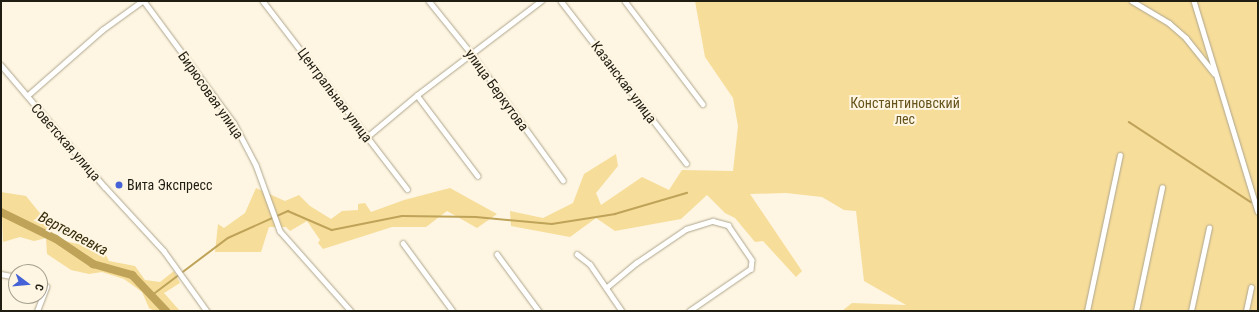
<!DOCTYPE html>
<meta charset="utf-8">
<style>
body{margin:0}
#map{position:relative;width:1259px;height:312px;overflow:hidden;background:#fef6e2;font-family:"Roboto Condensed",sans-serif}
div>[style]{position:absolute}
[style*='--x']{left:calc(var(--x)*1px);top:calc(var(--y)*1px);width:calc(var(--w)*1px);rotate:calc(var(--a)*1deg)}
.green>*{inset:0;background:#f7dd9a}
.stream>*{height:1.5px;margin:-0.75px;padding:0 0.75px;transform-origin:0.75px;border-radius:0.75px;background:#bea359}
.river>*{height:8px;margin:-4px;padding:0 4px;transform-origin:4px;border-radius:4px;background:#bea359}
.roads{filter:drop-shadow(0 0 1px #aea58d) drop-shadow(0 0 1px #aea58d)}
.minor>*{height:4.5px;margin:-2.25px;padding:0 2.25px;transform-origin:2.25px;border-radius:2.25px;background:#fff}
.dots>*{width:11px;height:11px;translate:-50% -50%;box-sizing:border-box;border:2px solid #fef6e2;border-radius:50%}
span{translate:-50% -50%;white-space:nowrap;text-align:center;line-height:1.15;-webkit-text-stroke:4px #fef6e2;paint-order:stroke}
.street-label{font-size:14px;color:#201d13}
.park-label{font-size:14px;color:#66531b}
.poi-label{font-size:14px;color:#201d13}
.left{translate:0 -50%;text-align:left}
.water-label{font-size:15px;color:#362b09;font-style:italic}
.frame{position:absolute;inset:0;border:2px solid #201d13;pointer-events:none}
.north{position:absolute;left:8px;top:264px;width:40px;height:40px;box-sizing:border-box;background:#fef6e2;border:1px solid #a59f8f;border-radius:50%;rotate:106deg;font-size:11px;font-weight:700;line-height:16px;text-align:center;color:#201d13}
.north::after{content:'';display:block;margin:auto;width:14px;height:18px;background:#4562d6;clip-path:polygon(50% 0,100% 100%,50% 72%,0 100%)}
</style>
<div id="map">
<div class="green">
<div style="clip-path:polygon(695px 1px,1258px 1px,1258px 311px,842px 311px,852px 303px,906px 305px,864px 281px,856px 211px,844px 210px,822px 197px,786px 193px,750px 194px,802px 271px,796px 277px,763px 241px,755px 242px,735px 218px,725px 213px,707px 195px,681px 219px,615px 231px,596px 218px,570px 237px,511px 226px,510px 211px,543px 218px,573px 203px,584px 174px,616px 154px,618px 166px,596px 193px,601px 205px,642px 177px,669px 190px,682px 170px,733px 171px,738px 126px,733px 98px,705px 57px)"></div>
<div style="clip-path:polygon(256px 188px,285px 201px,299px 195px,310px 206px,331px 219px,342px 211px,358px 210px,358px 204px,365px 203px,371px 212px,404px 200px,450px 188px,497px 214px,477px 228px,447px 211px,426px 227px,392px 227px,323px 249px,318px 243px,320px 240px,307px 221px,290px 231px,286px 227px,269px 227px,261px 252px,215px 252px,218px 224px,224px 228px,245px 213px)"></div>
<div style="clip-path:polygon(1px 192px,26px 196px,47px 222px,53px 235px,65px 241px,103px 250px,109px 261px,135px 266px,145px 280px,160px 282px,174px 271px,180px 283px,164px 293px,180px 311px,154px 311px,149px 308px,142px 292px,124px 279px,102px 272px,89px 274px,71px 270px,47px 254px,46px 238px,34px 241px,20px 237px,3px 242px)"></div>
</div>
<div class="stream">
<div style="--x:1129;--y:122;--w:146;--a:33.3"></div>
<div style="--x:151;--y:296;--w:96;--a:-37"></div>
<div style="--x:228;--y:238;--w:66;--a:-24.2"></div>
<div style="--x:288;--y:211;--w:48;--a:23.4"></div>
<div style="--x:332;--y:230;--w:71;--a:-11.3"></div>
<div style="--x:402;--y:216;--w:74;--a:0.8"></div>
<div style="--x:476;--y:217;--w:76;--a:5.3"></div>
<div style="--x:552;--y:224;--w:64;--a:-9"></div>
<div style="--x:615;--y:214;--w:75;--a:-16.3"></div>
</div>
<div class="river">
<div style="--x:1;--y:212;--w:61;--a:26.1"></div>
<div style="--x:56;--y:239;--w:45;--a:34"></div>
<div style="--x:93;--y:264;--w:41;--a:15.8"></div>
<div style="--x:132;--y:275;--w:50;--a:46.6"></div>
</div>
<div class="roads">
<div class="minor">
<div style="--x:144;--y:1;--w:152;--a:53.6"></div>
<div style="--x:234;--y:123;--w:47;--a:62.4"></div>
<div style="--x:256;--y:165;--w:70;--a:70"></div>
<div style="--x:280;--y:231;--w:107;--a:48.4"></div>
<div style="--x:263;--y:1;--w:237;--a:52.5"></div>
<div style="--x:429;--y:1;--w:67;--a:51.1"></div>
<div style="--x:471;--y:53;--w:157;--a:54.1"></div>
<div style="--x:561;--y:1;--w:205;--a:52.3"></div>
<div style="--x:625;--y:1;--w:129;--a:52.9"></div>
<div style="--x:1132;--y:1;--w:43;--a:30.7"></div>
<div style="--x:1169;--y:23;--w:23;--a:41"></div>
<div style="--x:1186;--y:38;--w:45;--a:51.3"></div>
<div style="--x:1194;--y:1;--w:220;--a:73.1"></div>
<div style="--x:1;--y:65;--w:160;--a:49.6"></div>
<div style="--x:105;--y:187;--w:87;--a:47.3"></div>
<div style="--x:164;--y:251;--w:74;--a:54.4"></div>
<div style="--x:417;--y:95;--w:101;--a:53"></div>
<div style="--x:27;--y:96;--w:100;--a:-41.3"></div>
<div style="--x:102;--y:30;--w:49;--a:-35.9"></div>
<div style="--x:367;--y:137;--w:65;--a:-40"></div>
<div style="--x:417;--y:95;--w:156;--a:-37.2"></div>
<div style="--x:403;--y:243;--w:84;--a:53.7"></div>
<div style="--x:497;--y:254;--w:71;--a:53.6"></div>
<div style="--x:577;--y:254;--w:16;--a:38"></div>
<div style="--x:590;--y:264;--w:57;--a:55.8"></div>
<div style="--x:1;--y:274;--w:15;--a:11"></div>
<div style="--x:606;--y:288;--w:39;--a:-40"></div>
<div style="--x:636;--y:263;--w:60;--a:-34.2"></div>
<div style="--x:686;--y:229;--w:28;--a:-17"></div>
<div style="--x:713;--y:221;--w:16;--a:15"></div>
<div style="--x:728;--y:225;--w:42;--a:55.6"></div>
<div style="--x:752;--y:260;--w:9;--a:96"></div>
<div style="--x:751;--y:269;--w:74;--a:145.5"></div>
<div style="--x:37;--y:311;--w:26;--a:-69"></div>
<div style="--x:46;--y:287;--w:7;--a:-153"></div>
<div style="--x:1087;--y:311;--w:159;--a:-78.1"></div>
<div style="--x:1136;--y:311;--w:126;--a:-78.1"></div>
<div style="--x:1191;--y:311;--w:85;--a:-77.8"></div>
<div style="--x:1246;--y:311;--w:24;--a:-78"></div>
</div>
</div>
<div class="dots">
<div style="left:119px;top:185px;background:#4562d6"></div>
</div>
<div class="street-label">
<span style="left:624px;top:82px;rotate:53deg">Казанская улица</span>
<span style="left:497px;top:90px;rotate:54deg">улица Беркутова</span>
<span style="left:211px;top:95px;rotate:55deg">Бирюсовая улица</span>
<span style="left:335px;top:95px;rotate:53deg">Центральная улица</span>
<span style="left:66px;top:142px;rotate:49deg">Советская улица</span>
</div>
<div class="park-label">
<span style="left:905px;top:111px">Константиновский<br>лес</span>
</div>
<div class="poi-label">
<span class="left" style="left:127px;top:185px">Вита Экспресс</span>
</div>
<div class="water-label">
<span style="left:73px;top:234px;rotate:28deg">Вертелеевка</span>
</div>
<div class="frame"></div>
<div class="north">С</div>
</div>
